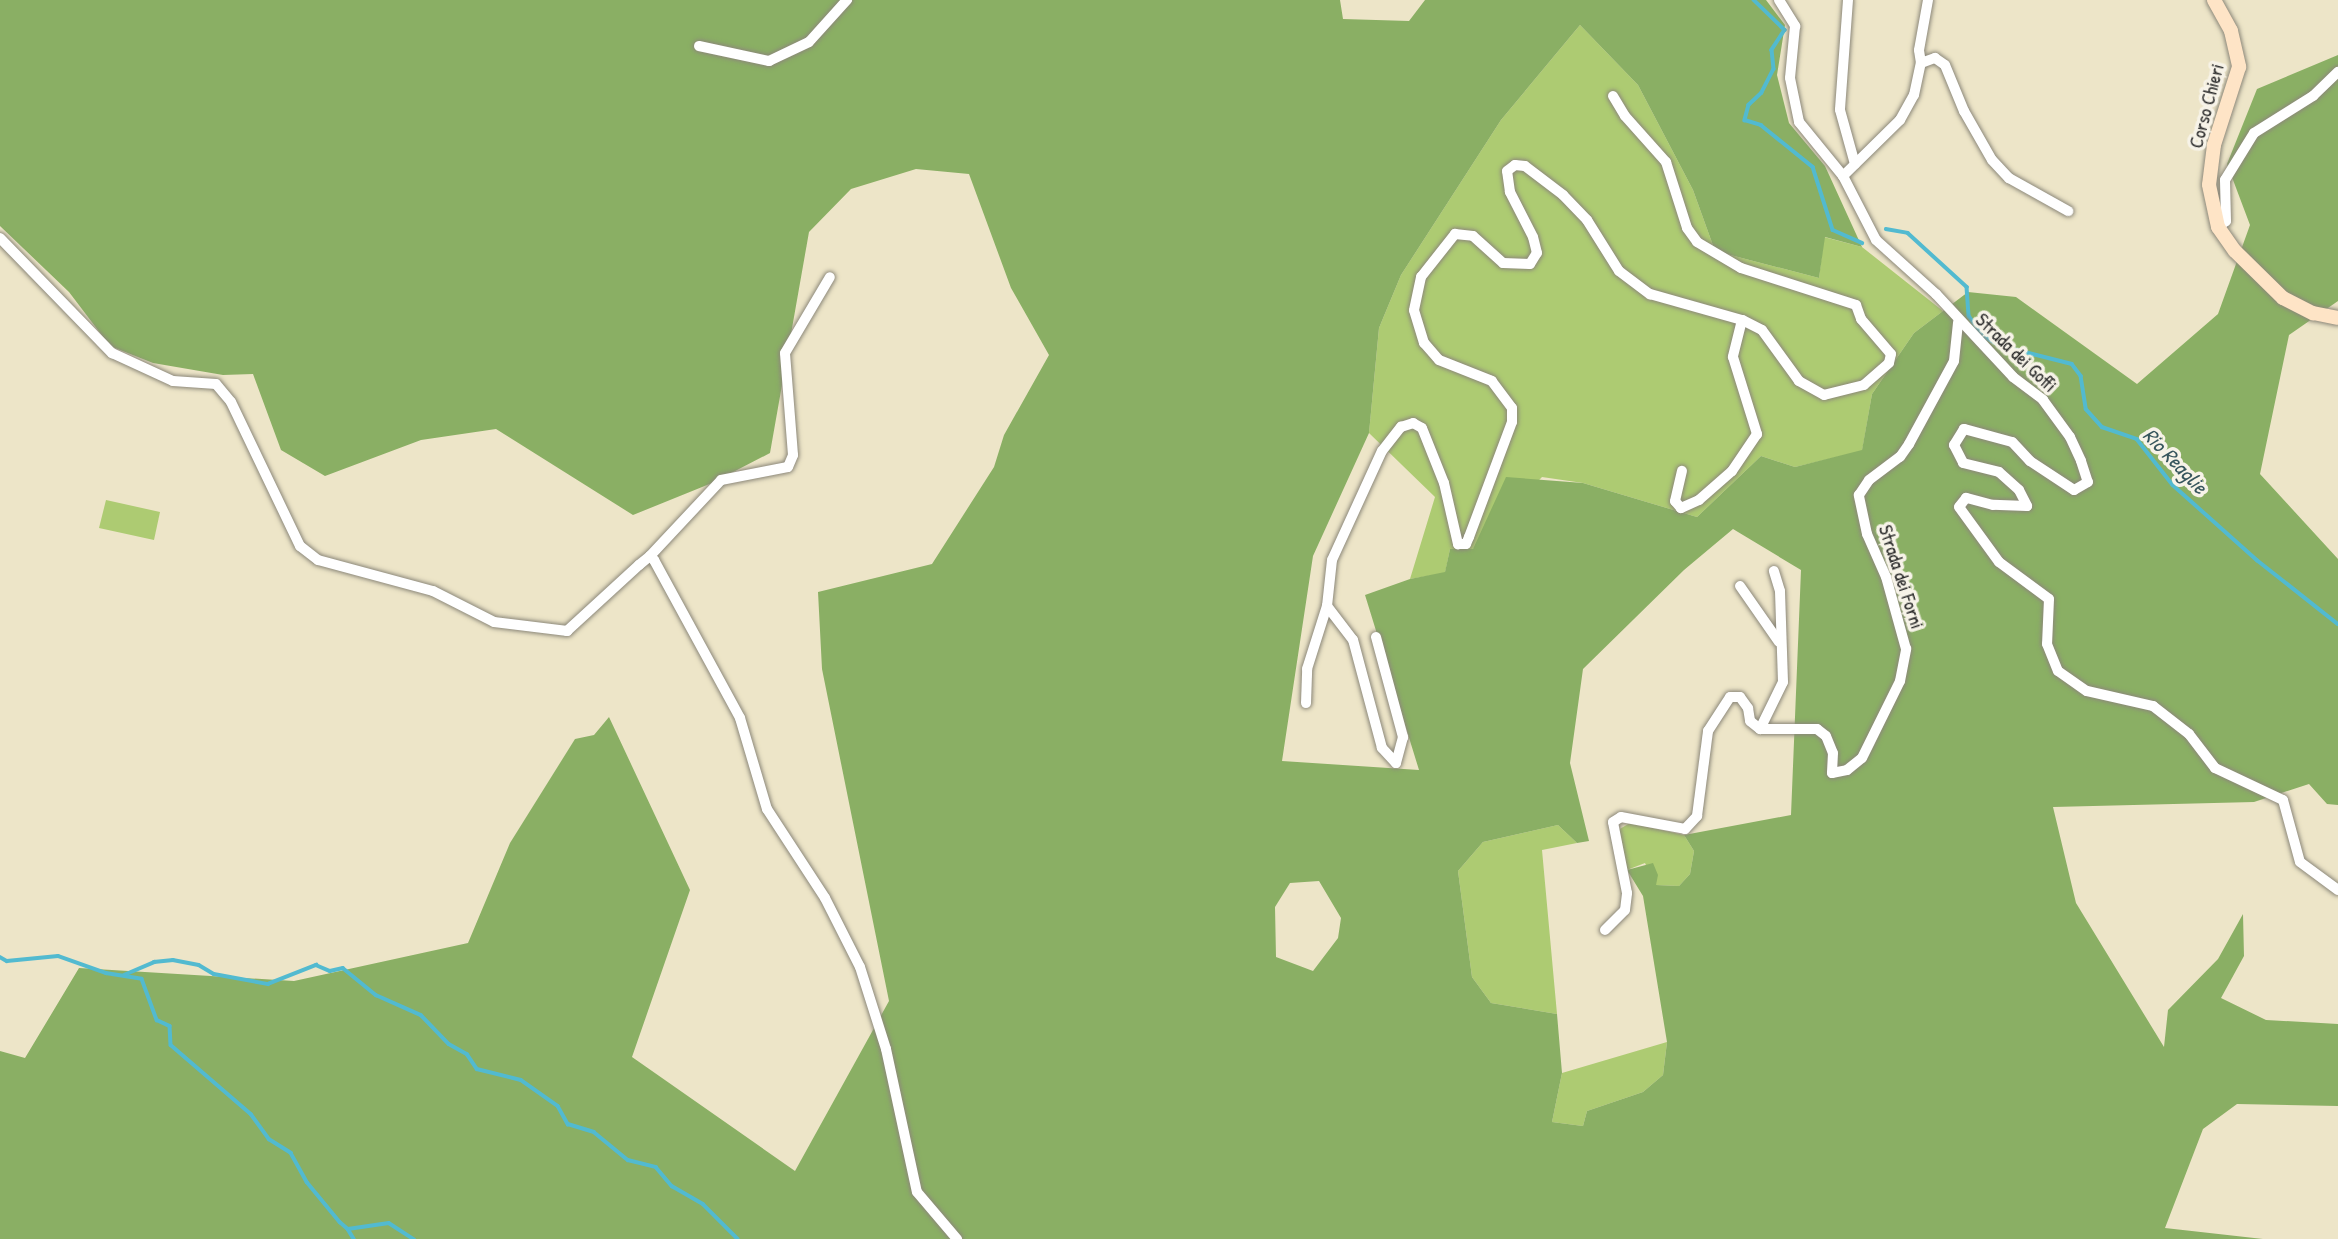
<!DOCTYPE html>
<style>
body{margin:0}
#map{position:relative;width:2338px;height:1239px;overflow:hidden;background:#ede5c8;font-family:"Patrick Hand",sans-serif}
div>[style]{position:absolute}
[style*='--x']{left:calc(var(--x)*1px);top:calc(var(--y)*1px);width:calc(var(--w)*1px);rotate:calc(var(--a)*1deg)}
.green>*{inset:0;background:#adcb72}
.forest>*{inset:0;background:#8aaf64}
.stream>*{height:3.5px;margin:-1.75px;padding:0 1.75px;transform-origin:1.75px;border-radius:1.75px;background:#52bad0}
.roads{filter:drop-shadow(0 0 2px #8c887a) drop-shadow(0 0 2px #8c887a)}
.minor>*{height:10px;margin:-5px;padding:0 5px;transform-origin:5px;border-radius:5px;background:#fff}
.secondary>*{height:14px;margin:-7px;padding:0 7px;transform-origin:7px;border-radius:7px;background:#fee4c6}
span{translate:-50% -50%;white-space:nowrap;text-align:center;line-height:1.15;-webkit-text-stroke:7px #f7f3e8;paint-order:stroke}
.street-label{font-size:19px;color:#2b2b2b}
.water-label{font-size:21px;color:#37565d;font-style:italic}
</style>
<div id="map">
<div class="green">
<div style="clip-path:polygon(1580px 25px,1638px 85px,1693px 190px,1715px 251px,1819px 278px,1824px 237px,1862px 247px,1943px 311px,1914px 333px,1872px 394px,1862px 451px,1795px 467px,1761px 456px,1697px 517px,1583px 483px,1542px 477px,1473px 549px,1450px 549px,1445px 573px,1410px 579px,1435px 497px,1369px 433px,1379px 328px,1401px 275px,1501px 120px)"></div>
<div style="clip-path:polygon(106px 500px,160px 512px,154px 540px,99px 528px)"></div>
<div style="clip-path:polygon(1630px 823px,1684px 835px,1694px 851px,1690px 874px,1679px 886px,1655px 885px,1645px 863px,1627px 870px,1618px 830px)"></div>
<div style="clip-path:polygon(1558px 825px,1577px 843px,1542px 850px,1557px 1014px,1491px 1003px,1472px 977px,1458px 871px,1483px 842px)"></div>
<div style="clip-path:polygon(1667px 1042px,1663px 1075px,1643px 1092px,1587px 1111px,1583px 1126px,1552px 1122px,1562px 1073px)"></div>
</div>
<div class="forest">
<div style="clip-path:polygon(evenodd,0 0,1340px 0,1343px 19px,1409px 21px,1425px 0,1766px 0,1785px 25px,1777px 75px,1789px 123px,1825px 166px,1862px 247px,1825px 237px,1819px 278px,1715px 251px,1693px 190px,1638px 85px,1580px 25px,1501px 120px,1401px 275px,1379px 328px,1369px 433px,1313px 556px,1282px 761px,1419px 770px,1365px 595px,1410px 579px,1445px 572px,1450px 549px,1473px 549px,1506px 477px,1583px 483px,1697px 517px,1761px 456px,1795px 467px,1862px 450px,1872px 394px,1914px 333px,1968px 292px,2016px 297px,2137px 384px,2218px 314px,2250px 225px,2227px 164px,2257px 89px,2338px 55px,2338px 301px,2289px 335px,2260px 474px,2338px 559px,2338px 805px,2327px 804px,2309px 784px,2254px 802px,2053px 807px,2076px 903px,2164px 1047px,2168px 1010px,2218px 959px,2243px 914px,2244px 956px,2221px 998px,2266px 1020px,2338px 1024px,2338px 1106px,2237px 1104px,2203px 1129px,2165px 1228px,2263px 1239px,0 1239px,0 1051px,25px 1058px,79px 968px,294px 981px,468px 943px,510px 843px,575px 739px,594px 735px,609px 717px,690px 890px,632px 1057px,795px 1171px,889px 1001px,822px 669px,818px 592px,932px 564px,994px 467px,1004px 435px,1049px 355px,1011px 288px,969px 174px,916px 169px,851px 189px,809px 232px,770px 453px,712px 483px,633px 515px,496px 429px,421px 440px,325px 476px,281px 450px,253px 374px,223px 375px,153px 363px,110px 346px,69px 292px,0 226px,0 0,1733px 529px,1801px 570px,1791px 815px,1684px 835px,1694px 851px,1690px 874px,1679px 886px,1656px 885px,1658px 875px,1653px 863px,1627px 870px,1643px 896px,1667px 1042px,1663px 1075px,1643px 1092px,1587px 1111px,1583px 1126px,1552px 1122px,1562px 1073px,1557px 1014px,1491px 1003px,1472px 977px,1458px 871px,1483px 842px,1558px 825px,1577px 843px,1589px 841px,1570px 763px,1583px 669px,1684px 570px,1733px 529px,0 0,1319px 881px,1341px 918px,1338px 938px,1313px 971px,1276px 957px,1275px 907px,1290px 883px,1319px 881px)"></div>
</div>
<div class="stream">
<div style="--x:1754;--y:0;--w:43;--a:44.1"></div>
<div style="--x:1785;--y:30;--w:24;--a:123"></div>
<div style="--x:1772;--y:50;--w:19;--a:84"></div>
<div style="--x:1774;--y:69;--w:27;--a:117"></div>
<div style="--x:1762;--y:93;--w:18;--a:137"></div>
<div style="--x:1749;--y:105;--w:16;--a:105"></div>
<div style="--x:1745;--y:120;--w:17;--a:17"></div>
<div style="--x:1761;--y:125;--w:67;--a:38.9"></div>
<div style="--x:1813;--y:167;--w:66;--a:72.4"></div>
<div style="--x:1833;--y:230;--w:32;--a:24"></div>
<div style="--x:1886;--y:229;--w:22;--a:10"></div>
<div style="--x:1908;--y:233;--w:80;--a:42.5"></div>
<div style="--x:1967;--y:287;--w:29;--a:86"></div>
<div style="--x:1969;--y:316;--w:24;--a:55"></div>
<div style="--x:1983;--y:336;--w:21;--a:29"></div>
<div style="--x:2001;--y:346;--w:73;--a:14.2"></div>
<div style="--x:2072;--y:364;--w:15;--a:53"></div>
<div style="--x:2081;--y:376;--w:33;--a:81"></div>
<div style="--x:2086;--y:409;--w:24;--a:48"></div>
<div style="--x:2102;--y:427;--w:37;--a:19"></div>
<div style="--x:2137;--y:439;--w:58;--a:52"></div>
<div style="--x:2173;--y:485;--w:113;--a:41.8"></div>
<div style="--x:2257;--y:560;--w:103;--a:38.3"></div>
<div style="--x:0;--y:957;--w:8;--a:30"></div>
<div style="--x:7;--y:961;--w:51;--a:-5.6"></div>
<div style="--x:58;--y:956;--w:51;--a:19.5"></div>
<div style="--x:106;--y:973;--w:36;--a:9"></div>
<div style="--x:142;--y:979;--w:44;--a:69.9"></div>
<div style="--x:157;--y:1020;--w:14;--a:25"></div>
<div style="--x:170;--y:1026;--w:19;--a:87"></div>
<div style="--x:171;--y:1045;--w:106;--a:40.8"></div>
<div style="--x:251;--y:1114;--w:31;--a:54"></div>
<div style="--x:269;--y:1139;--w:26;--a:32"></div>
<div style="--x:291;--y:1153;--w:33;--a:61"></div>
<div style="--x:307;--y:1182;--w:52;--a:50.5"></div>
<div style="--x:340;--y:1222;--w:11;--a:41"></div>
<div style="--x:348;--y:1229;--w:41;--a:-8.3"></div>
<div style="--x:389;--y:1223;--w:30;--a:33"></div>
<div style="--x:124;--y:975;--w:33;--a:-23"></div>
<div style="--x:154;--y:962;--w:19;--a:-6"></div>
<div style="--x:173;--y:960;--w:26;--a:11"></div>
<div style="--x:199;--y:965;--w:17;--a:31"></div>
<div style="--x:214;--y:974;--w:55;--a:10.5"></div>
<div style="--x:268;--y:984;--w:52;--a:-21.6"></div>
<div style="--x:316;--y:965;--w:15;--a:23"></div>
<div style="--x:330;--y:971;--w:13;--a:-13"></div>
<div style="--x:343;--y:968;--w:43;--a:39.3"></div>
<div style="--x:376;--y:995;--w:49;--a:24"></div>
<div style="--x:421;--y:1015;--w:40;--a:46"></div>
<div style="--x:449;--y:1044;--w:21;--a:29"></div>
<div style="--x:467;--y:1054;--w:18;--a:56"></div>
<div style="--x:477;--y:1069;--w:45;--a:14"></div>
<div style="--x:521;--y:1080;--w:45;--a:35.1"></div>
<div style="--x:558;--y:1106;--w:21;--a:61"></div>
<div style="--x:568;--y:1124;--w:27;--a:17"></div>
<div style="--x:594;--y:1132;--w:44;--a:39.5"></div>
<div style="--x:628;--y:1160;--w:29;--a:14"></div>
<div style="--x:656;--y:1167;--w:25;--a:50"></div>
<div style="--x:672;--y:1186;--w:36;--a:30"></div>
<div style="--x:703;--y:1204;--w:49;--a:45"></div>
<div style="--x:348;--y:1229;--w:12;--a:59"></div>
</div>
<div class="roads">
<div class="minor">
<div style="--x:1779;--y:0;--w:31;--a:58"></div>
<div style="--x:1795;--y:26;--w:52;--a:95.5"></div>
<div style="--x:1790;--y:78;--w:45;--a:78.4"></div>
<div style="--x:1799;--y:122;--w:70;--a:50.8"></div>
<div style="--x:1843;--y:176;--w:72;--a:62.7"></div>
<div style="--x:1876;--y:240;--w:81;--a:42"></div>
<div style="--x:1936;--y:294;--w:113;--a:47.1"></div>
<div style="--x:2013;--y:377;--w:38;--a:37"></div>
<div style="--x:2043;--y:400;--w:46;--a:53.9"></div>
<div style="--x:2070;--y:437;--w:26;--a:65"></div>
<div style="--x:2081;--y:461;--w:22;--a:72"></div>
<div style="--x:2088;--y:482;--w:16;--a:150"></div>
<div style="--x:2074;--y:490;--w:53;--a:-146.6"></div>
<div style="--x:2030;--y:461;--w:26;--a:-133"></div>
<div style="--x:2012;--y:442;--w:50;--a:-164.8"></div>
<div style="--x:1964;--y:429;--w:19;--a:122"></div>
<div style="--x:1954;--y:445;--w:20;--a:63"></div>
<div style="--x:1963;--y:463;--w:37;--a:14"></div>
<div style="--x:1999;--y:472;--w:27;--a:42"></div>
<div style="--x:2019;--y:490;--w:18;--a:63"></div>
<div style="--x:2027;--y:506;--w:34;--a:-178"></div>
<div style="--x:1993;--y:505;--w:28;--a:-165"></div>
<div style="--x:1966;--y:498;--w:11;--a:128"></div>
<div style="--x:1959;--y:507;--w:68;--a:54"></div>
<div style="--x:1999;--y:562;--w:62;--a:36.5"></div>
<div style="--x:2049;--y:599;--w:45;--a:92.5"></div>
<div style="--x:2047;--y:644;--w:29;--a:68"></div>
<div style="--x:2058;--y:671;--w:35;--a:35"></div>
<div style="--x:2087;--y:691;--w:68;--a:12.8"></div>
<div style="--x:2153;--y:706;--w:46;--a:37.9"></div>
<div style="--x:2189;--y:734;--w:43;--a:52.6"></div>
<div style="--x:2215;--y:768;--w:75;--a:25.2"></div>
<div style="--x:2283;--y:800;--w:64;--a:74.7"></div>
<div style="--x:2300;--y:862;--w:47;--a:36.4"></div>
<div style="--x:1848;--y:0;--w:110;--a:94.2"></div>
<div style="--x:1840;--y:110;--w:56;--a:74.5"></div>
<div style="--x:699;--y:46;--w:72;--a:12.1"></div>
<div style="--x:769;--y:61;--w:44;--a:-25.4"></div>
<div style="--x:809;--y:42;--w:57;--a:-47.9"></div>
<div style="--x:1921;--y:63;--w:13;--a:-99"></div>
<div style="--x:1919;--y:50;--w:51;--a:-79.8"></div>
<div style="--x:1613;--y:96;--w:23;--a:59"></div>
<div style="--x:1625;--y:116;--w:62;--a:48.3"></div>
<div style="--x:1666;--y:162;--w:69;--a:72.3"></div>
<div style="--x:1687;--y:228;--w:17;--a:54"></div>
<div style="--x:1697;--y:242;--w:51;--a:30.6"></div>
<div style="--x:1741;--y:268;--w:121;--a:17.8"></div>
<div style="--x:1856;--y:305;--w:15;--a:70"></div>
<div style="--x:1861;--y:319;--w:46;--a:49.4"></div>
<div style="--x:1891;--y:354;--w:9;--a:103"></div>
<div style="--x:1889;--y:363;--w:33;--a:139"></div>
<div style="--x:1864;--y:385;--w:41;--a:166"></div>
<div style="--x:1824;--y:395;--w:29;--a:-151"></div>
<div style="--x:1799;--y:381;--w:63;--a:-126"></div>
<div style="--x:1762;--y:330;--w:22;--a:-153"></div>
<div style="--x:1742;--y:320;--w:38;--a:104"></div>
<div style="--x:1733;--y:357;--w:81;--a:72.7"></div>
<div style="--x:1757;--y:434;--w:45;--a:124"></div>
<div style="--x:1732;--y:471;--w:44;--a:138.7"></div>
<div style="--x:1699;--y:500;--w:20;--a:156"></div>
<div style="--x:1681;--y:508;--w:9;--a:-131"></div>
<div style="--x:1675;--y:501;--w:31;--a:-77"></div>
<div style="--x:1843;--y:176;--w:80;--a:-44.5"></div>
<div style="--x:1900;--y:120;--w:29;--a:-61"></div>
<div style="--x:1914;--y:95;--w:33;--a:-78"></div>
<div style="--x:1921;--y:63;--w:15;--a:-20"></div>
<div style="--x:1935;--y:58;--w:12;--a:35"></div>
<div style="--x:1945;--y:65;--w:50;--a:67.6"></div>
<div style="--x:1964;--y:111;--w:56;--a:60.3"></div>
<div style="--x:1992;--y:160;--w:25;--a:47"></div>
<div style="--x:2009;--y:178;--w:68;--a:29.2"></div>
<div style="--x:2218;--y:227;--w:10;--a:-37"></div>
<div style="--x:2226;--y:221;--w:41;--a:-91.4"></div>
<div style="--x:2225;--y:180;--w:55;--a:-58.3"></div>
<div style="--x:2254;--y:133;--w:70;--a:-32.1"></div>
<div style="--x:2313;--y:96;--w:35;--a:-44"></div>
<div style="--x:0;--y:238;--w:161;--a:45.8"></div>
<div style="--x:112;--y:353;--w:67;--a:24.7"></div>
<div style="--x:173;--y:381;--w:43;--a:4"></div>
<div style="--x:216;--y:384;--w:23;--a:50"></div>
<div style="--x:231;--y:402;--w:160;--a:64.4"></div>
<div style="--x:300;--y:546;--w:23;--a:38"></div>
<div style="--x:318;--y:560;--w:119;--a:15.1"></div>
<div style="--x:433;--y:591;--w:68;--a:26.9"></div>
<div style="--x:494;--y:622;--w:74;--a:7"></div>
<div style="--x:567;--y:631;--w:98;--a:-42.5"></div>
<div style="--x:639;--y:565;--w:14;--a:-39"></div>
<div style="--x:650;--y:556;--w:6;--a:45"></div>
<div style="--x:654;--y:560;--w:180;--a:61.4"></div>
<div style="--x:740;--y:718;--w:95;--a:73.5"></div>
<div style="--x:767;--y:809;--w:106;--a:56.9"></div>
<div style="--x:825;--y:898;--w:77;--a:63.1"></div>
<div style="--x:860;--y:967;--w:86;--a:72.4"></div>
<div style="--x:886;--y:1049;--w:146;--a:77.8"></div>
<div style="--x:917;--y:1192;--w:62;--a:49.6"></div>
<div style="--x:650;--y:556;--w:104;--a:-46.9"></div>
<div style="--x:721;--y:480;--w:68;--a:-11"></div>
<div style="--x:788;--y:467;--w:13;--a:-67"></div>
<div style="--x:793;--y:455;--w:102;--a:-94.5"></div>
<div style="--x:785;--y:353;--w:88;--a:-59.4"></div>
<div style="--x:1740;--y:586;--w:68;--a:55.1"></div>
<div style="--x:1376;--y:637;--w:104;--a:74.9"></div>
<div style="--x:1403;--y:737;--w:27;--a:105"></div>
<div style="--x:1396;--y:763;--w:21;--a:-133"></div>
<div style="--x:1382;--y:748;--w:112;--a:-105"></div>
<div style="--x:1353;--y:640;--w:43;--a:-127.4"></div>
<div style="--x:1327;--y:606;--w:46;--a:-83.8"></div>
<div style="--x:1332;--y:560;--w:120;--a:-65.4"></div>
<div style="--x:1382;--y:451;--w:31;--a:-52"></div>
<div style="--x:1401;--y:427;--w:13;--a:-18"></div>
<div style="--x:1413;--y:423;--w:10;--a:29"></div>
<div style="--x:1422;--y:428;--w:59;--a:68.2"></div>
<div style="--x:1444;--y:483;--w:63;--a:77.1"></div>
<div style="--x:1458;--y:544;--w:8;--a:0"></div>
<div style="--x:1466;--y:544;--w:8;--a:-67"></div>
<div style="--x:1469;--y:537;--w:123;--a:-69.5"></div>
<div style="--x:1512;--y:422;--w:14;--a:-90"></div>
<div style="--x:1512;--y:408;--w:34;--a:-127"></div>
<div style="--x:1492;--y:381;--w:57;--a:-158.4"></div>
<div style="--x:1439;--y:360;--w:23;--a:-131"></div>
<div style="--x:1424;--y:343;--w:34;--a:-107"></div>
<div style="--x:1414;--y:310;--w:34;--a:-78"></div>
<div style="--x:1421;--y:277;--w:55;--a:-51.7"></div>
<div style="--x:1455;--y:234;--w:18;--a:6"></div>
<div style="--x:1473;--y:236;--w:40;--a:42"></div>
<div style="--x:1503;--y:263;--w:27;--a:2"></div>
<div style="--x:1530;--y:264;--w:13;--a:-58"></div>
<div style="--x:1537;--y:253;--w:16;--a:-104"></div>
<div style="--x:1533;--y:237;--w:51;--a:-117.1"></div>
<div style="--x:1510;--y:192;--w:21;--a:-98"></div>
<div style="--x:1507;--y:171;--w:10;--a:-37"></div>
<div style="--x:1515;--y:165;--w:10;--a:6"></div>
<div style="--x:1525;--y:166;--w:48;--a:37.3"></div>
<div style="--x:1563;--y:195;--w:35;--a:46"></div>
<div style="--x:1587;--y:220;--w:60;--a:57.9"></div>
<div style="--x:1619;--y:271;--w:39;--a:37"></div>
<div style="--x:1650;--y:294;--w:96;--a:15.8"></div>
<div style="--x:1306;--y:703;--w:34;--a:-88"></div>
<div style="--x:1307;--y:669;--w:66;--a:-72.4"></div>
<div style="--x:1760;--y:729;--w:52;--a:-63.9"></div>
<div style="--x:1783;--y:682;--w:91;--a:-91.9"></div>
<div style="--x:1780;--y:591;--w:21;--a:-107"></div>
<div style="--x:1605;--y:930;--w:28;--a:-45"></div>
<div style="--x:1625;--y:910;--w:17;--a:-83"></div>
<div style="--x:1627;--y:893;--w:72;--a:-101.2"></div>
<div style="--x:1613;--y:822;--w:9;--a:-32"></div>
<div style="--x:1621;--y:817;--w:65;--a:10.6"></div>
<div style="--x:1685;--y:829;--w:18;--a:-47"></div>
<div style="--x:1697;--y:816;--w:86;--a:-82.6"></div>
<div style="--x:1708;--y:731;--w:40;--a:-57.1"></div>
<div style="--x:1730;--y:697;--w:10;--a:0"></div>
<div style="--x:1740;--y:697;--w:14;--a:54"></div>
<div style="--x:1748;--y:708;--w:13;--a:81"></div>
<div style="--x:1750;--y:721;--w:13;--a:39"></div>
<div style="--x:1760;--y:729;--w:57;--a:0"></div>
<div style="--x:1817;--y:729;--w:11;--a:38"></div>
<div style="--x:1826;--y:736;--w:18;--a:68"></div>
<div style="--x:1833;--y:753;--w:20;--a:93"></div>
<div style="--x:1832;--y:773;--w:15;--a:-11"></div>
<div style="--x:1847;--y:770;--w:19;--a:-39"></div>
<div style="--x:1862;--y:758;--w:86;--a:-63.7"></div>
<div style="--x:1900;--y:681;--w:33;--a:-79"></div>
<div style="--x:1906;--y:649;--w:75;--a:-105.5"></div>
<div style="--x:1886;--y:577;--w:47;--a:-113.8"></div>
<div style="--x:1867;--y:534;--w:40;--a:-102"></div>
<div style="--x:1859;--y:495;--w:18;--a:-56"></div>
<div style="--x:1869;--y:480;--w:39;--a:-37"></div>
<div style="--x:1900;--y:457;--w:16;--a:-55"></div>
<div style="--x:1909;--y:444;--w:94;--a:-61.5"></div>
<div style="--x:1954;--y:361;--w:39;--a:-84"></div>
</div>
<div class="secondary">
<div style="--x:2214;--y:0;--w:35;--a:61"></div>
<div style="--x:2231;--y:31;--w:37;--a:77"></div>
<div style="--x:2239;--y:67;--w:82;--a:107.8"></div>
<div style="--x:2214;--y:145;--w:40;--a:97.1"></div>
<div style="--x:2209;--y:185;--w:43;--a:77.9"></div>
<div style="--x:2218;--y:227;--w:29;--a:55"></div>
<div style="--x:2235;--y:251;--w:67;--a:44.4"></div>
<div style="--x:2283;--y:298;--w:34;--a:27"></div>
<div style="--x:2313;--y:313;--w:25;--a:11"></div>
</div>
</div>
<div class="street-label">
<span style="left:2207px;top:106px;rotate:-75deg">Corso Chieri</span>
<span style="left:2016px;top:353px;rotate:44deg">Strada dei Goffi</span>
<span style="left:1901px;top:577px;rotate:72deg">Strada dei Forni</span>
</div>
<div class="water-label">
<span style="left:2175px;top:461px;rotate:46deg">Rio Reaglie</span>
</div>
</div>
